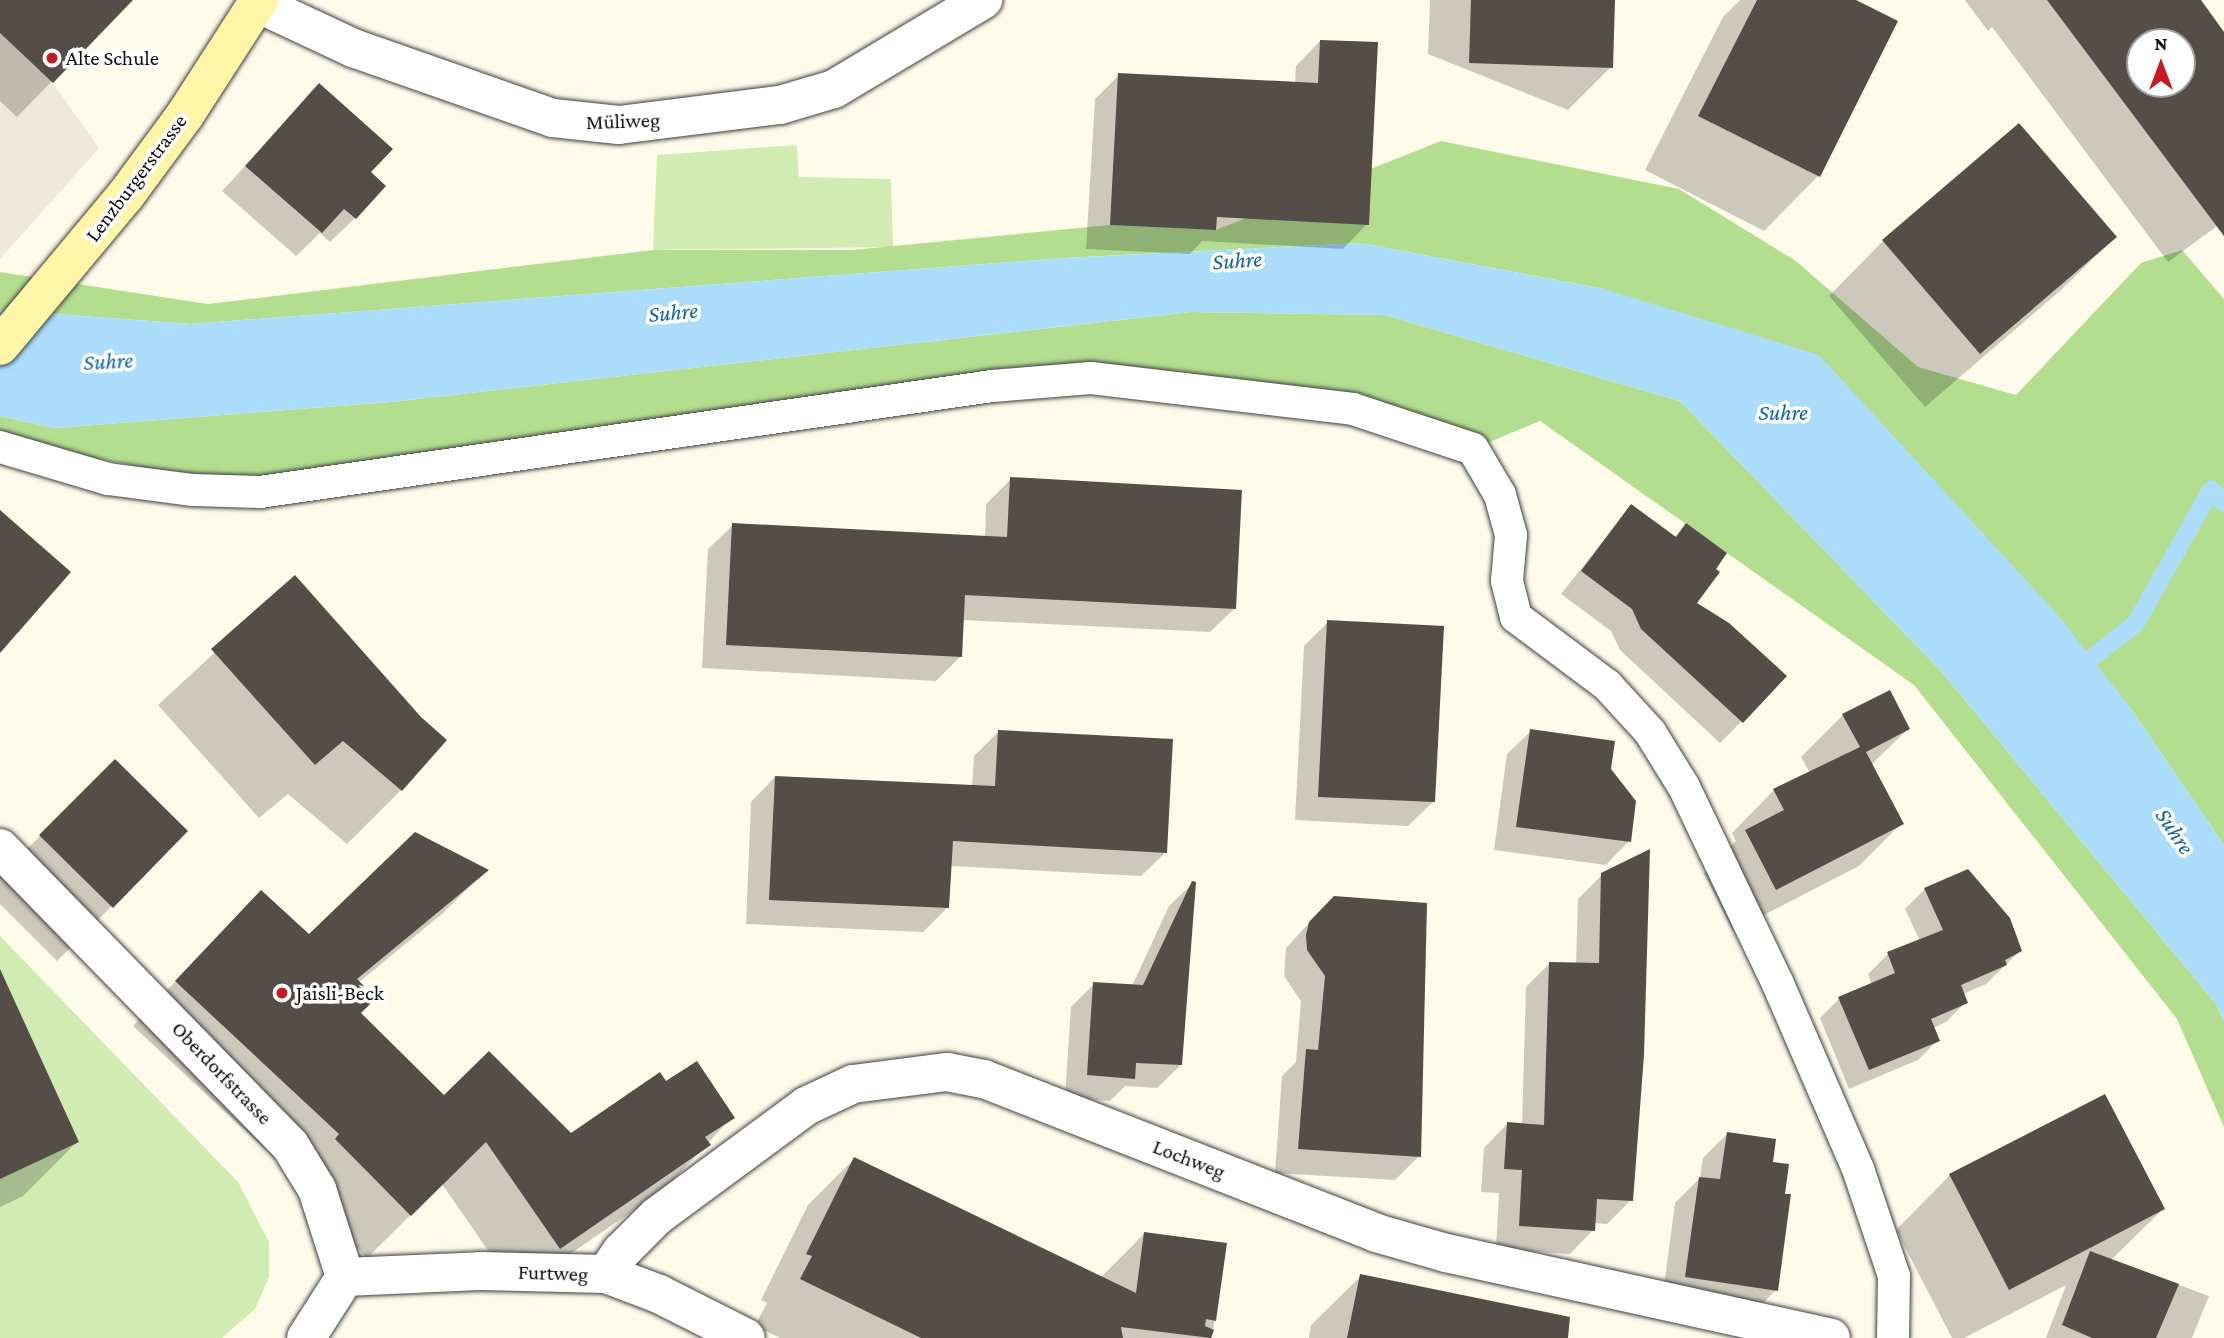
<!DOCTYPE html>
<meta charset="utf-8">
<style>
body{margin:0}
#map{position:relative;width:2224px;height:1338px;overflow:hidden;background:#fffbeb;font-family:"Crimson Pro",serif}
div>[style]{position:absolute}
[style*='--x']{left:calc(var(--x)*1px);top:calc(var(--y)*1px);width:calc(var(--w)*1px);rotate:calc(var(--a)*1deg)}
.green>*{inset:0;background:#d0ecb2}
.forest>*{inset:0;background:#b3de90}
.plaza>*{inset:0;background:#efe9da}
.water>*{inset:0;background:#abddfb}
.shadow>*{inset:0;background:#0003}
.stream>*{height:18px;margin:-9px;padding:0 9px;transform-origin:9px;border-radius:9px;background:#abddfb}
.building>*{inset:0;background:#554d47}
.roads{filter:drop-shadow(0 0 2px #3f3f3f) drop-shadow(0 0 2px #3f3f3f)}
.service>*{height:32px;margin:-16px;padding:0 16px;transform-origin:16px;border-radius:16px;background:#fff}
.minor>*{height:38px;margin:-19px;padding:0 19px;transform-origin:19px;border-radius:19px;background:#fff}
.secondary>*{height:38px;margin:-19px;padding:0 19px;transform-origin:19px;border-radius:19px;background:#fff5a6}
.dots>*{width:19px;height:19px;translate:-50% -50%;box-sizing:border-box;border:4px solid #fff;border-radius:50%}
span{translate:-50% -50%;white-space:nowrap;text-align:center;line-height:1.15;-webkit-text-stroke:7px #fff;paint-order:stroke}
.poi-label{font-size:21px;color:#0c0c0c}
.left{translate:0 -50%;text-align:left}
.street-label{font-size:21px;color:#0c0c0c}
.water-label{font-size:23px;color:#0d63a6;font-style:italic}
.north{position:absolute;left:2126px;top:28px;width:70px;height:70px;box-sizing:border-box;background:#fff;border:2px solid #9e9e9e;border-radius:50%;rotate:0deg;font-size:19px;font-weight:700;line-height:28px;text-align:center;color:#0c0c0c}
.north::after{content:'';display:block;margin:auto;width:24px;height:32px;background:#c61a22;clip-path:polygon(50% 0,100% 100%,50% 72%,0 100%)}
</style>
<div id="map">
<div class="green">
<div style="clip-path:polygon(797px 145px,799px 177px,891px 179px,893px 247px,653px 250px,657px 155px)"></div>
<div style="clip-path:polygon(0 936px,238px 1182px,269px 1242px,269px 1277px,255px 1309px,222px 1338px,0 1338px)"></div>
</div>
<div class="forest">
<div style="clip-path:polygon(1441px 141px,1679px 189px,1796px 261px,1918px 367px,2016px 395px,2141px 263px,2182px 250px,2224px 299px,2224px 845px,2129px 706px,1604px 289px,1360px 243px,1064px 258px,191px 324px,0 310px,0 272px,208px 304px,653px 250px,852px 250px,1110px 225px,1216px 230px)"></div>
<div style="clip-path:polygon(1191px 312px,1385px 315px,1680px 401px,1941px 671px,2216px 1004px,2224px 1021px,2224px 1127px,2177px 1019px,1914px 685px,1540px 421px,1473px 449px,1353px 409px,982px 381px,619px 443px,215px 481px,36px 447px,0 451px,0 416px,55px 428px,391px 402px)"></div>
</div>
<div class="plaza">
<div style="clip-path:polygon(0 33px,53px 83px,99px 148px,0 259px)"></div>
</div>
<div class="water">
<div style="clip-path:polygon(1360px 243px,1604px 289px,1819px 355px,2056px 613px,2129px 706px,2224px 845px,2224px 1021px,2216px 1004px,1941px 671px,1680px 401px,1385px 315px,1191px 312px,391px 402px,55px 428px,0 416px,0 310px,191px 324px,1064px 258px)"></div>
</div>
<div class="shadow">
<div style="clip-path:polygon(0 0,131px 0,17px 117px,0 101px)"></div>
<div style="clip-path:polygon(1430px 0,1613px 0,1611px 67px,1568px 110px,1428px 54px)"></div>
<div style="clip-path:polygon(1740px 0,1852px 0,1896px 22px,1818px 176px,1764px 231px,1645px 170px,1723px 17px)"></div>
<div style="clip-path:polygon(evenodd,1965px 0,2198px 0,2224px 35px,2224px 221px,2168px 262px,1992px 27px,1988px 31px,1965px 0,2140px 42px,2182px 42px,2182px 84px,2140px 84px,2140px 42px)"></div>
<div style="clip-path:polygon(1320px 41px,1367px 224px,1343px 249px,1202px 241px,1190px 254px,1086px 249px,1095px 99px,1119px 75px,1295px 84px,1296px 66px)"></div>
<div style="clip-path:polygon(319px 86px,369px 173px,355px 218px,330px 242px,320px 233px,296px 256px,222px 191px)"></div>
<div style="clip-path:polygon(2115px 237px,2060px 291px,1925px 407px,1829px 296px,1883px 241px)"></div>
<div style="clip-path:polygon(1011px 479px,1235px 608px,1210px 632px,962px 620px,961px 656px,936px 681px,702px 668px,708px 549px,733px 525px,985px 538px,986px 504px)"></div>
<div style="clip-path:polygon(1631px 506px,1674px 538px,1686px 525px,1695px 603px,1742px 721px,1720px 743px,1620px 650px,1611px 631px,1561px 594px)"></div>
<div style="clip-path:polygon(295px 578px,401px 790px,347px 844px,288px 794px,259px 818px,158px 705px)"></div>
<div style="clip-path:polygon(1328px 622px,1433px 802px,1408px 826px,1295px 820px,1304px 646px)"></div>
<div style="clip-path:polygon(1843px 715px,1908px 729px,1871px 765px,1901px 824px,1859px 866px,1733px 931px,1704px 873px,1736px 841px,1732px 833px,1774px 790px,1810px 773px,1801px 757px)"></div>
<div style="clip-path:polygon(1531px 731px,1609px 770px,1629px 841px,1606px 865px,1494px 850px,1507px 754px)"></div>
<div style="clip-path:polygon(998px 732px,1166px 852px,1141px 876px,950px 866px,948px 907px,923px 932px,746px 924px,751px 802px,775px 777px,972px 787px,974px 756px)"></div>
<div style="clip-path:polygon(115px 761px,186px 831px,57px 961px,0 904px,0 876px)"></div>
<div style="clip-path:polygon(486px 870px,443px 913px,358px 983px,359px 1013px,444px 1097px,571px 1136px,666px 1083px,732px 1117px,665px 1189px,516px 1291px,442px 1184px,367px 1258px,292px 1183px,297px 1179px,133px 1026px,261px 892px,309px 937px)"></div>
<div style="clip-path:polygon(1602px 875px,1631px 1200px,1607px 1224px,1594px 1223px,1593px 1230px,1570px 1254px,1496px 1249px,1499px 1193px,1481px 1192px,1484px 1148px,1507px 1124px,1522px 1125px,1526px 987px,1549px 964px,1576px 964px,1578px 899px)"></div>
<div style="clip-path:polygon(1193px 883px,1181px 1065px,1157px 1088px,1125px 1086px,1110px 1101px,1065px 1097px,1071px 1007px,1094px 984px,1132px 986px,1169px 906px)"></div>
<div style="clip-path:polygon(1925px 889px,2020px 951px,1986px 984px,1963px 994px,1966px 1002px,1946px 1022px,1933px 1028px,1938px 1040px,1918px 1060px,1849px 1089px,1820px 1018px,1839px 999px,1872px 985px,1868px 974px,1888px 954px,1920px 941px,1905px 909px)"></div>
<div style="clip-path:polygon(1310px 922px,1419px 1156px,1395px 1180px,1275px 1173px,1282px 1076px,1296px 1062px,1301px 1001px,1284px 976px,1286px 948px)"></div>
<div style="clip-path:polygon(0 1020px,77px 1142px,23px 1196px,0 1207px)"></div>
<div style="clip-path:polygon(1727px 1134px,1771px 1164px,1776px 1290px,1752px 1314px,1662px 1301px,1675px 1203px,1700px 1178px,1703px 1158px)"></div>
<div style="clip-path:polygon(854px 1159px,1100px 1278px,1144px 1234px,1225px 1245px,1212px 1338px,780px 1338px,755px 1326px,767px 1303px,761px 1300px,808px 1205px)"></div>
<div style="clip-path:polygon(1950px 1175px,2163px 1209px,2111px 1260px,2209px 1296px,2192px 1338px,2046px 1338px,2066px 1285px,1964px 1338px,1952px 1338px,1896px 1230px)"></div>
<div style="clip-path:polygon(1361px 1276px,1533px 1338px,1309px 1338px,1311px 1325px)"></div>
</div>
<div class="stream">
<div style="--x:2073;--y:673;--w:80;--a:-38.4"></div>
<div style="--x:2136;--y:623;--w:153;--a:-60.6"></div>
<div style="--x:2211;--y:490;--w:18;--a:45"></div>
</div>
<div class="building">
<div style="clip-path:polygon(0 0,133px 0,53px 83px,0 33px)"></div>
<div style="clip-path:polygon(1471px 0,1615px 0,1613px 68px,1469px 63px)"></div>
<div style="clip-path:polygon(1757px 0,1856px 0,1898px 21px,1820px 177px,1698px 116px)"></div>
<div style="clip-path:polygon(evenodd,2047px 0,2201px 0,2224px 32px,2224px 236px,2047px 0,2140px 42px,2182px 42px,2182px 84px,2140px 84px,2140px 42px)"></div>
<div style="clip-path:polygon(1320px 40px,1378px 42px,1369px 225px,1217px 217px,1216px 230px,1110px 225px,1118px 73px,1318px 83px)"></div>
<div style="clip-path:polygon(319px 83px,393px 149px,371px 172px,386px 186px,356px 219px,344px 209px,322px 233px,245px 166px)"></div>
<div style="clip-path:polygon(2019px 123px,2117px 237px,1980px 354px,1882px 240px)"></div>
<div style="clip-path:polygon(1010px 477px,1242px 490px,1236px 609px,965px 595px,962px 657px,726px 645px,732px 523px,1007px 537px)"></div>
<div style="clip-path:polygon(1631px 504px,1676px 537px,1686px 523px,1727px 553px,1716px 569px,1720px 572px,1697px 603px,1729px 623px,1787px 676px,1743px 723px,1641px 629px,1632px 609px,1581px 571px)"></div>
<div style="clip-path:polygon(0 510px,71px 572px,0 653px)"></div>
<div style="clip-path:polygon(295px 575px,421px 717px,447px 740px,402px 791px,343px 741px,315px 765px,211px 649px)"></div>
<div style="clip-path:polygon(1327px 620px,1444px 626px,1435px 802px,1318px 797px)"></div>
<div style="clip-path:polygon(1890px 690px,1910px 729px,1866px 752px,1904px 824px,1776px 890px,1745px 830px,1784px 810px,1773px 789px,1860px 747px,1842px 714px)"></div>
<div style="clip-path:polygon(1530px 729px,1615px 741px,1611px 769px,1636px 801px,1631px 842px,1516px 827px)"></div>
<div style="clip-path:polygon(998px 730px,1173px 739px,1167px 853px,953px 841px,949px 908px,769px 900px,775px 776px,995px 786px)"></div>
<div style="clip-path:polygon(115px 759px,188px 831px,113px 908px,39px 835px)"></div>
<div style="clip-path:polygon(415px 832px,489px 870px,357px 979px,376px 998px,361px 1013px,444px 1095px,489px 1051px,571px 1133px,660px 1072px,666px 1081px,697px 1061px,735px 1118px,705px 1137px,711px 1145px,560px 1249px,486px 1142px,411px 1216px,335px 1139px,339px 1134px,175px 981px,261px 890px,309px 934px)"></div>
<div style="clip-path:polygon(1650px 849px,1644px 1055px,1633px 1201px,1597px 1199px,1595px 1231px,1519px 1226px,1522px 1170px,1504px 1169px,1507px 1122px,1544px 1125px,1549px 962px,1599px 963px,1601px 873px)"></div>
<div style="clip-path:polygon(1968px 869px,2010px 918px,2022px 951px,2005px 960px,2007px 965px,1961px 985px,1968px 1003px,1931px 1019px,1940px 1041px,1869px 1070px,1838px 997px,1895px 973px,1887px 952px,1943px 930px,1924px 888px)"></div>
<div style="clip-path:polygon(1192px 881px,1196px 882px,1182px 1065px,1136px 1063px,1135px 1079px,1087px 1075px,1093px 982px,1143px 985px)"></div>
<div style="clip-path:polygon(1334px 896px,1427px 903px,1421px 1157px,1298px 1149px,1306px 1049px,1318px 1050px,1325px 976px,1307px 950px,1306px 935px,1309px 922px)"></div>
<div style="clip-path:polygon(0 969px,79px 1142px,0 1179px)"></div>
<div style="clip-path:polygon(2105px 1094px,2165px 1209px,2009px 1290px,1949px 1174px)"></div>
<div style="clip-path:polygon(1727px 1132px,1776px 1139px,1773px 1162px,1789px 1164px,1785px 1194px,1791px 1194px,1778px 1291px,1685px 1277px,1699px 1177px,1720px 1179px)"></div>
<div style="clip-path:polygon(854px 1157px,1136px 1293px,1144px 1232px,1227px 1243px,1216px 1321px,1206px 1319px,1205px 1326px,1214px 1330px,1211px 1338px,1121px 1327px,1123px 1338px,921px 1338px,800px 1279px,812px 1256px,806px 1254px)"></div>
<div style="clip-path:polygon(2090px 1251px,2179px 1284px,2156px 1338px,2092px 1338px,2062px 1325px)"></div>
<div style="clip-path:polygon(1360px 1274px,1570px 1317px,1568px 1338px,1347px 1338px)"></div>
</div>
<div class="roads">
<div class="service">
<div style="--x:0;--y:447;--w:113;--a:16.5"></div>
<div style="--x:108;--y:479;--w:86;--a:7.4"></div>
<div style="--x:193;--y:490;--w:67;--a:1.7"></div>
<div style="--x:260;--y:492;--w:740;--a:-8.24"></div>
<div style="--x:992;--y:386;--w:99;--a:-4.6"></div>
<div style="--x:1091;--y:378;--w:264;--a:6.7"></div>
<div style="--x:1353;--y:409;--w:126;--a:18.4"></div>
<div style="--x:1473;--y:449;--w:53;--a:59.6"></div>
<div style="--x:1500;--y:495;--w:41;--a:74.6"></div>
<div style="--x:1511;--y:535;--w:46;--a:95"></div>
<div style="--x:1507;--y:581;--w:37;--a:76"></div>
<div style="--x:1516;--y:617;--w:114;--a:36.8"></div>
<div style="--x:1607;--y:685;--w:64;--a:47.5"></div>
<div style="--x:1650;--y:732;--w:65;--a:58.3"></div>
<div style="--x:1684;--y:787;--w:218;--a:64.5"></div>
<div style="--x:1778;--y:984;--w:202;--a:66.6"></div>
<div style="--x:1858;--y:1169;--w:113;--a:71.4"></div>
<div style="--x:1894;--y:1276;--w:62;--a:90.9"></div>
</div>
<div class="minor">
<div style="--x:257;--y:3;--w:106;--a:25.1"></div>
<div style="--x:353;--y:48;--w:212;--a:19.3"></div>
<div style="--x:553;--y:118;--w:66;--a:6.1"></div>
<div style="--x:619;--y:125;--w:162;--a:-7.1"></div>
<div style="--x:780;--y:105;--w:56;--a:-16.5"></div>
<div style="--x:834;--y:89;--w:174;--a:-30.9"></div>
<div style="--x:0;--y:848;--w:415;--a:45.7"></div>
<div style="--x:290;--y:1145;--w:52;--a:58.5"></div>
<div style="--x:317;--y:1189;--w:92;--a:72.3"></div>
<div style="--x:345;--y:1277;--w:72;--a:122.6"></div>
<div style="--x:606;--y:1274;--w:27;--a:-56"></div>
<div style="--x:621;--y:1252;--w:51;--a:-45"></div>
<div style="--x:657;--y:1216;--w:185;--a:-36.4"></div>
<div style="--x:806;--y:1106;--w:52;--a:-25.1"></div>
<div style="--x:853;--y:1084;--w:95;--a:-7.3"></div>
<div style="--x:947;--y:1072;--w:38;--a:11"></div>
<div style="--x:984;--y:1079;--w:421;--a:21.4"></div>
<div style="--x:1376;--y:1233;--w:73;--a:15.9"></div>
<div style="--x:1446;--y:1253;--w:394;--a:12.4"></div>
<div style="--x:345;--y:1277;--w:135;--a:-2.5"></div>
<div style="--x:480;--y:1271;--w:126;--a:1.4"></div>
<div style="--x:606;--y:1274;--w:57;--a:20.7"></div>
<div style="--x:659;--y:1294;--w:97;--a:26.8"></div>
</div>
<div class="secondary">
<div style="--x:0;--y:346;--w:197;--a:-50.2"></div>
<div style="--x:126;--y:195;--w:99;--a:-53.6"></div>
<div style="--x:185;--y:115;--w:137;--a:-57.2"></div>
</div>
</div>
<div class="dots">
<div style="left:52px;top:58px;background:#c61a22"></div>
<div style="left:282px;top:993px;background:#c61a22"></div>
</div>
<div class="poi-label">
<span class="left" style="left:66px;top:58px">Alte Schule</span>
<span class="left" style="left:296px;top:993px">Jaisli-Beck</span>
</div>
<div class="street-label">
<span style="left:623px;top:121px;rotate:-2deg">Müliweg</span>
<span style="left:136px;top:178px;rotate:-53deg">Lenzburgerstrasse</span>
<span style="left:222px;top:1073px;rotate:46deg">Oberdorfstrasse</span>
<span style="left:1189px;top:1159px;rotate:21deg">Lochweg</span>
<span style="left:553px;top:1273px;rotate:2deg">Furtweg</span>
</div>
<div class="water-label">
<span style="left:1237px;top:260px;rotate:-4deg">Suhre</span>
<span style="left:673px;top:312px;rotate:-5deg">Suhre</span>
<span style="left:108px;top:361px;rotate:-3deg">Suhre</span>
<span style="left:1783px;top:412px">Suhre</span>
<span style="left:2175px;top:831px;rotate:56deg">Suhre</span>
</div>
<div class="north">N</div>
</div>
